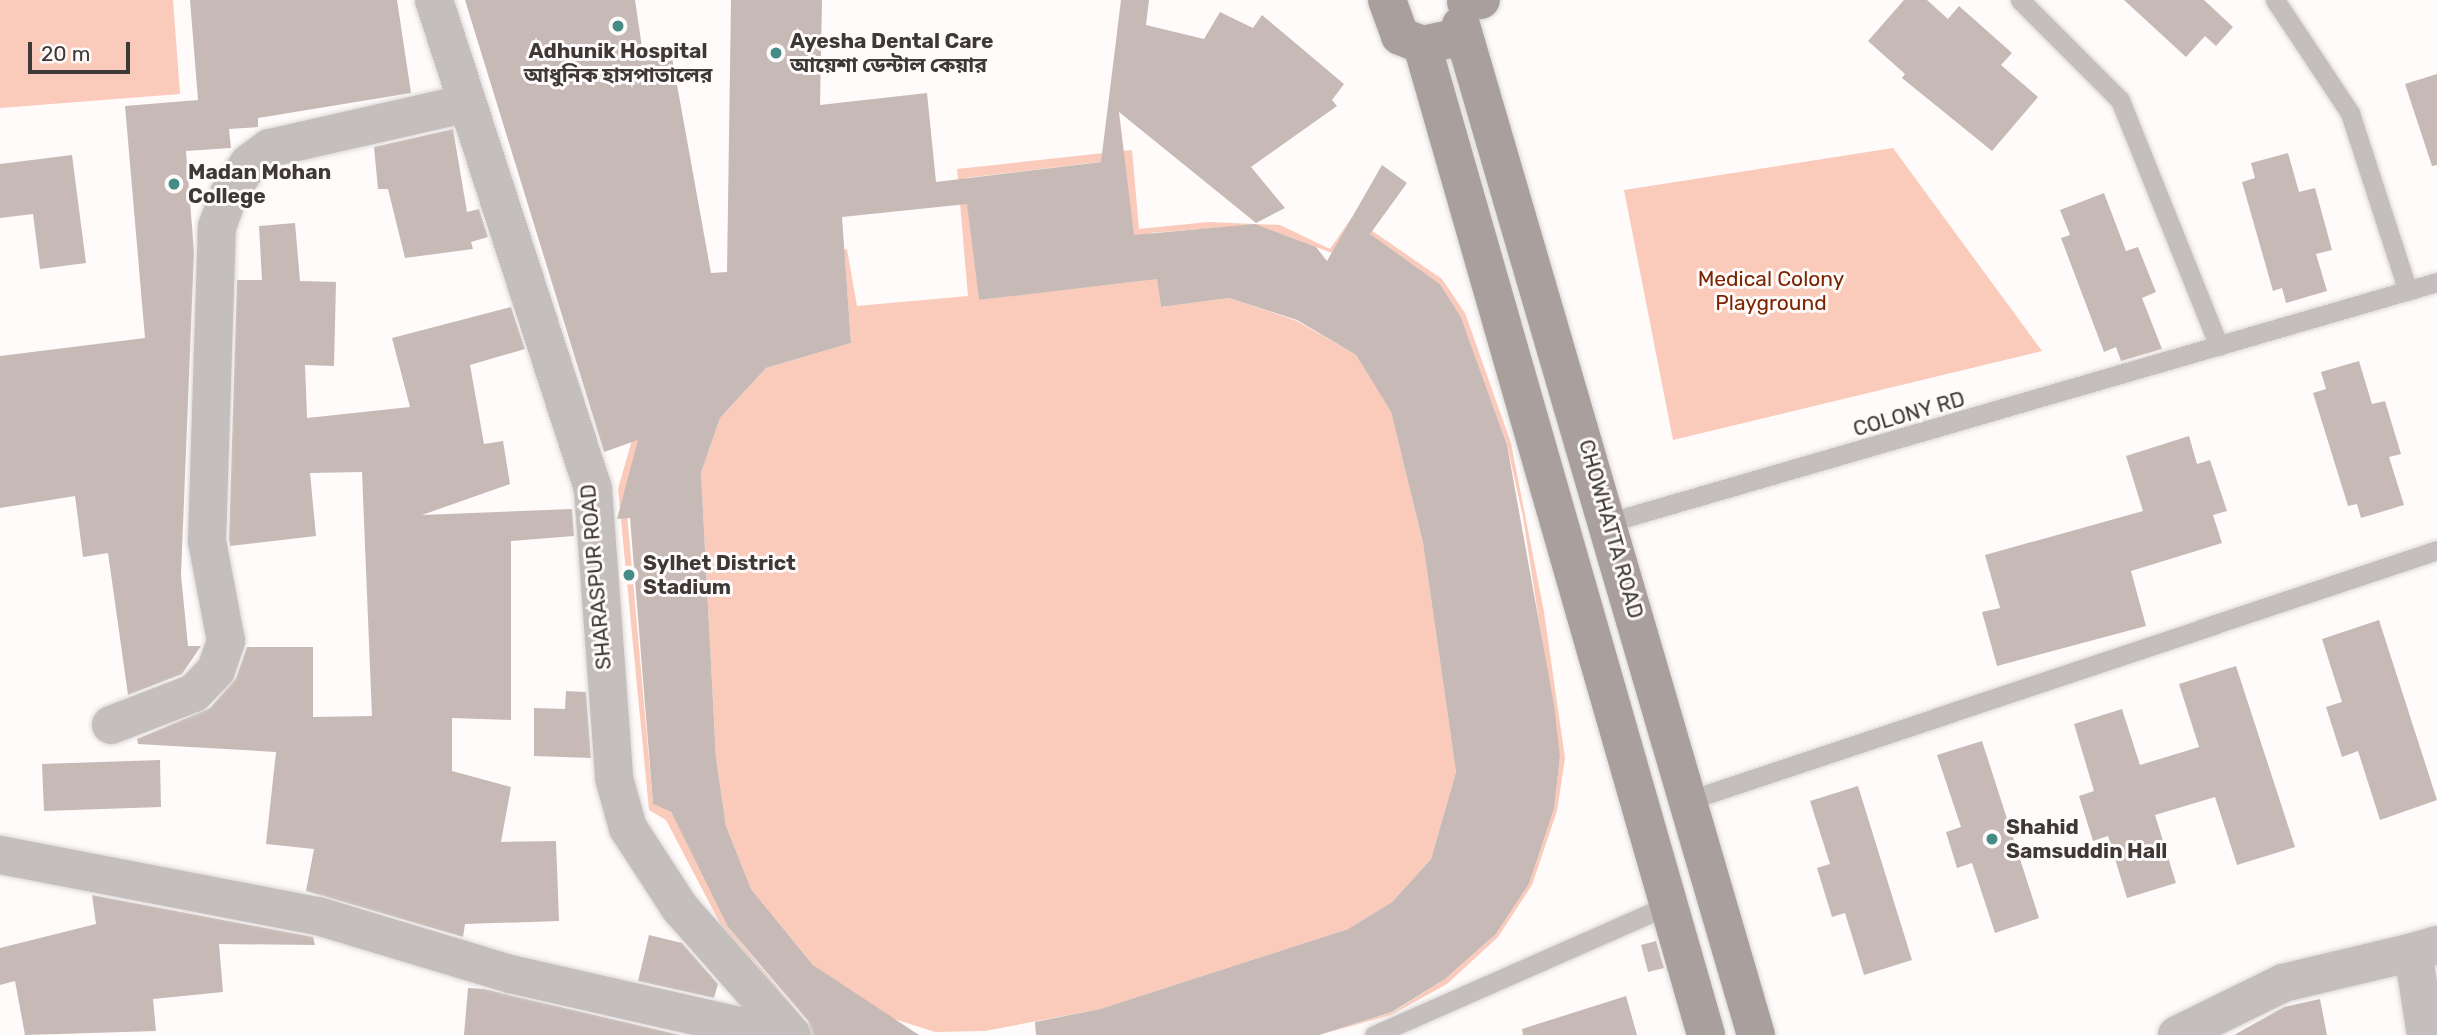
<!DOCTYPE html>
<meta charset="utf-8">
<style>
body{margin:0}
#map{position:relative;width:2437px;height:1035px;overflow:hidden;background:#fefbfa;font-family:Rubik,"Noto Sans Bengali",sans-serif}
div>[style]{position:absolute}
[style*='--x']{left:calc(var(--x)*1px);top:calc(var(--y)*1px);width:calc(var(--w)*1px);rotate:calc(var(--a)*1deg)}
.green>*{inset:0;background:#facbbb}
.building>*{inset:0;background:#c7bab6}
.roads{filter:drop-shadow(0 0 2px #dbd8d7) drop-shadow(0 0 2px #dbd8d7)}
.lane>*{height:19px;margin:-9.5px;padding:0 9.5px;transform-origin:9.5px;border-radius:9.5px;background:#c4bebc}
.street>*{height:38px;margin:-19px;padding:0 19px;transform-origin:19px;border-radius:19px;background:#c4bebc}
.secondary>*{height:38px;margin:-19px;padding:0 19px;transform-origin:19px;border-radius:19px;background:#a9a09d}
.dots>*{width:19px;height:19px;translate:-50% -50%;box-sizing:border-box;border:4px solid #fefbfa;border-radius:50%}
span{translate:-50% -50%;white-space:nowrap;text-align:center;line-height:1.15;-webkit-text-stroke:6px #fefbfa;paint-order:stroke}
.poi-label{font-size:21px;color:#3e3837;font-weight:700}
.left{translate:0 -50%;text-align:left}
.park-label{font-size:21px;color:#7b2400}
.street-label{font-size:21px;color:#3e3837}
.scale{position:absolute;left:28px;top:42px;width:102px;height:32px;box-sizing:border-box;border:4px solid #3e3837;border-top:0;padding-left:9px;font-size:21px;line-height:24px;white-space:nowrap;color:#3e3837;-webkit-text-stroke:5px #fefbfa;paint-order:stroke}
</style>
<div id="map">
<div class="green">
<div style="clip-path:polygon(0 0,173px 0,180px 94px,0 108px)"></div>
<div style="clip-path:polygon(1893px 148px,2042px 351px,1673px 440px,1624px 190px)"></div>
<div style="clip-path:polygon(evenodd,1132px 150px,1139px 229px,1208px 222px,1280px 225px,1330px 249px,1352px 217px,1442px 279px,1465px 313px,1511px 443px,1544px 612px,1565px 758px,1557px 811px,1532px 885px,1498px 937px,1447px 984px,1391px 1015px,1319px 1035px,1393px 1012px,1445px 979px,1496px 934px,1529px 884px,1554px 809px,1560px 757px,1523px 517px,1507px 445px,1461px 317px,1440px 284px,1351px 221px,1332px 253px,1281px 234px,1227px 227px,1151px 233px,1161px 307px,1229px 298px,1297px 321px,1356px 355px,1391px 412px,1423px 543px,1456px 772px,1431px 859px,1392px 902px,1348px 929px,1100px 1009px,985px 1031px,935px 1032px,888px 1017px,813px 965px,751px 889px,726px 826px,716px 758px,701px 473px,720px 418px,766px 368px,851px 343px,845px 259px,625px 491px,653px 804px,671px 812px,728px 927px,817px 1035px,809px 1035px,724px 931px,666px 820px,649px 810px,618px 489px,642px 405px,751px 274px,847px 249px,857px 306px,968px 296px,957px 169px,1132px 150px,1124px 159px,1139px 281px,979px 300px,965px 178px,1124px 159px)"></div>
</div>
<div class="building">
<div style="clip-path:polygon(190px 0,397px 0,411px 93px,258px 118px,258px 127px,229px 129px,231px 148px,186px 151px,194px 252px,181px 575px,188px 646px,201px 646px,182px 674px,128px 695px,108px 553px,83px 557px,75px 496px,0 508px,0 356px,145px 338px,125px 106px,198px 100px)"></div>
<div style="clip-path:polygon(465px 0,635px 0,644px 61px,672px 57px,711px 273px,727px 272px,731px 0,822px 0,820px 105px,927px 93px,936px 182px,1101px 162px,1121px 0,1149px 0,1146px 25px,1204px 39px,1220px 12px,1253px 28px,1262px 15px,1344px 84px,1332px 100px,1337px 106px,1251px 167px,1285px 208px,1256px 223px,1119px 112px,1134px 235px,1255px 224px,1316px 247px,1327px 261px,1382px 165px,1407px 183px,1370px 234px,1440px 284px,1461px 317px,1507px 445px,1554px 705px,1560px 757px,1554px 809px,1529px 884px,1496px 934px,1445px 979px,1392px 1012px,1319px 1035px,1036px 1035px,1035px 1022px,1100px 1009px,1348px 929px,1392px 902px,1431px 859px,1456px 772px,1423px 543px,1391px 412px,1356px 355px,1297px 320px,1229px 298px,1161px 307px,1157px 279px,979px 300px,967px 204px,842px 217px,851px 343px,766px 368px,720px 418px,701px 473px,716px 758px,726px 826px,751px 889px,813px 965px,919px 1035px,813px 1035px,808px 1021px,728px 927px,671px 812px,653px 804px,630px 518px,617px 519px,638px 440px,604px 452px)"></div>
<div style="clip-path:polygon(1904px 0,1927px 0,1948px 19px,1959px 6px,2012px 53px,2001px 65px,2038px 97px,1992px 151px,1902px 78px,1905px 74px,1868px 41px)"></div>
<div style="clip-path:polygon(2124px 0,2204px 0,2233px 27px,2216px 46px,2205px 36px,2186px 57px)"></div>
<div style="clip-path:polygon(2437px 74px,2437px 165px,2432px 166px,2405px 84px)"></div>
<div style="clip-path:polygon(453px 129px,467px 212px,479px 209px,488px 237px,471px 242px,473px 249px,405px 258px,388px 189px,378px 189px,374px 147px)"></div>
<div style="clip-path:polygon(2288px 153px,2299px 192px,2315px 188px,2332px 250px,2316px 254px,2327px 291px,2286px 303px,2282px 288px,2273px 291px,2242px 182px,2255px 178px,2251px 163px)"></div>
<div style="clip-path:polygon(72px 155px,86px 263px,40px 269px,33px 214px,0 218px,0 164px)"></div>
<div style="clip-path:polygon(2104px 193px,2126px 251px,2138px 247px,2156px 292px,2142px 298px,2162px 349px,2121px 361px,2116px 347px,2104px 352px,2061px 238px,2070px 235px,2060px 210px)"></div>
<div style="clip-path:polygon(295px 223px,300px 281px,336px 282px,334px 366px,305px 365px,307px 418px,410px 407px,392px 338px,511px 307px,525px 349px,470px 365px,484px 444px,503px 441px,510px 484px,422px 515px,572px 509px,574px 536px,511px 541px,511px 720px,452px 718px,452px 771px,511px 787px,501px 842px,556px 841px,559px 921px,465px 924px,463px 937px,306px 891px,314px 849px,266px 844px,276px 752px,138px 744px,137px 739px,210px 708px,236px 678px,247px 647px,313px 647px,313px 717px,372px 716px,362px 472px,310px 473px,316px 536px,230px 546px,229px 539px,237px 280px,262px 280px,259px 226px)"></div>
<div style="clip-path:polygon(2359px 361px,2372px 404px,2385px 401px,2401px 454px,2389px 457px,2404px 505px,2361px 518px,2357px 504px,2348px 506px,2313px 393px,2326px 389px,2321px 372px)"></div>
<div style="clip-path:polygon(2189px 436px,2197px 464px,2210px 460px,2227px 511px,2213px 515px,2222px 543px,2131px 571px,2146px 626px,1997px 666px,1982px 612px,2000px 608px,1985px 555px,2143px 511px,2126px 456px)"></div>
<div style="clip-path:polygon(2379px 620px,2437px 800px,2380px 820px,2358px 751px,2342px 757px,2326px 707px,2342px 702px,2322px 639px)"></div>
<div style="clip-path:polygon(2236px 666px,2295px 847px,2237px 865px,2215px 797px,2155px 815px,2176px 883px,2127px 898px,2108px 836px,2093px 841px,2079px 796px,2094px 791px,2074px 724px,2122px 709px,2140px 765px,2199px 747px,2179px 684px)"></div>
<div style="clip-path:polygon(566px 691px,586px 692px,591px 758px,534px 756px,534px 708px,565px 709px)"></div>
<div style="clip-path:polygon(1982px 741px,2039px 918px,1995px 933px,1972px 863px,1957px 868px,1946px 832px,1961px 827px,1937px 755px)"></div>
<div style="clip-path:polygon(160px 760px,161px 807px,44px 811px,42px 764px)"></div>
<div style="clip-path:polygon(1858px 786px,1912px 960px,1864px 975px,1845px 913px,1832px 917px,1817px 868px,1830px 864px,1810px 801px)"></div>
<div style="clip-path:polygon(92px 895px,313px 937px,315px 945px,219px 944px,223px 992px,153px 999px,156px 1031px,25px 1035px,15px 981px,0 985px,0 948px,96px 924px)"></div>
<div style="clip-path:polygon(649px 935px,682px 943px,718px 984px,714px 998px,638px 981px)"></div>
<div style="clip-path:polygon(1656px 941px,1664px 968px,1648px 972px,1641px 945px)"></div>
<div style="clip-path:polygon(468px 988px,484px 989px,680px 1035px,464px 1035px)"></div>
<div style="clip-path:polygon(1626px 996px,1637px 1035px,1523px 1035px,1522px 1029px)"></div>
<div style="clip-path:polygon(2320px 999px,2327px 1035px,2234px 1035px,2284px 1007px)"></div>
</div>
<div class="roads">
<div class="lane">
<div style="--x:2020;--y:0;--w:141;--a:45"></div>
<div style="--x:2120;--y:100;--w:265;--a:68.1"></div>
<div style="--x:2275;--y:0;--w:136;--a:56.4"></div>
<div style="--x:2350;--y:113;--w:187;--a:72"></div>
<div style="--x:1610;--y:522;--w:861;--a:-16.18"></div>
<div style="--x:1687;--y:801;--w:791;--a:-18.5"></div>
<div style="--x:1374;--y:1035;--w:320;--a:-23.8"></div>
</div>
<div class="street">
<div style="--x:434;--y:0;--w:514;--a:71.99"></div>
<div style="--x:593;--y:489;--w:290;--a:85.8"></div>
<div style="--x:614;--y:778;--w:52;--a:74.4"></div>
<div style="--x:628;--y:828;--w:95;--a:57"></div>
<div style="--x:680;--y:908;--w:169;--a:48.6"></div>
<div style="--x:111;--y:725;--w:89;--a:-21.1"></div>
<div style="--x:194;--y:693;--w:32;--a:-46"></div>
<div style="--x:216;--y:670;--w:31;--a:-71"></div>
<div style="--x:226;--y:641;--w:102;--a:-100.8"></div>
<div style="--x:207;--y:541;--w:314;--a:-88.2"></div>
<div style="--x:217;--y:227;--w:35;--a:-70"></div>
<div style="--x:229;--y:194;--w:37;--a:-57"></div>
<div style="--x:249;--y:163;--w:26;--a:-36"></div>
<div style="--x:270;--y:148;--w:198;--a:-12.8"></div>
<div style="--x:0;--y:855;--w:324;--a:10.9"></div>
<div style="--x:318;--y:916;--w:201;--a:16.8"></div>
<div style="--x:510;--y:974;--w:235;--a:12.8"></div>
<div style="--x:739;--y:1026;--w:46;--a:3.7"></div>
<div style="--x:2177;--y:1035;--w:118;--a:-26.1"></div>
<div style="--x:2283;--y:983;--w:134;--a:-13.4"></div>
<div style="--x:2426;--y:1035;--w:84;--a:-98.9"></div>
<div style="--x:2413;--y:952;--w:25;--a:-16"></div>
</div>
<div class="secondary">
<div style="--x:1387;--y:0;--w:38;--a:70"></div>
<div style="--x:1400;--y:36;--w:24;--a:22"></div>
<div style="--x:1422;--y:45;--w:25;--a:-12"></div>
<div style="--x:1466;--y:2;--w:15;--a:-8"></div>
<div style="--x:1461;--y:25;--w:1052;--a:73.72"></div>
<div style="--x:1422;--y:45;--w:1030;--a:73.99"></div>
</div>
</div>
<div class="dots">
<div style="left:618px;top:26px;background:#458c86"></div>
<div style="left:776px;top:53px;background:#458c86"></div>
<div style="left:174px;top:184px;background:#458c86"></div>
<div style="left:629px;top:575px;background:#458c86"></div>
<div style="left:1992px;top:839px;background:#458c86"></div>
</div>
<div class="poi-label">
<span class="left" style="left:790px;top:53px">Ayesha Dental Care<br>আয়েশা ডেন্টাল কেয়ার</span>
<span style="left:618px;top:63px">Adhunik Hospital<br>আধুনিক হাসপাতালের</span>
<span class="left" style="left:188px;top:184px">Madan Mohan<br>College</span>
<span class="left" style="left:643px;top:575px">Sylhet District<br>Stadium</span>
<span class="left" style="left:2006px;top:839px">Shahid<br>Samsuddin Hall</span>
</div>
<div class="park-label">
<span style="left:1771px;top:291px">Medical Colony<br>Playground</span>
</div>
<div class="street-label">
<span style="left:1909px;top:414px;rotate:-16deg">COLONY RD</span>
<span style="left:1611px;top:529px;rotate:74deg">CHOWHATTA ROAD</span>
<span style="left:596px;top:577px;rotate:-95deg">SHARASPUR ROAD</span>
</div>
<div class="scale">20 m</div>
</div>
